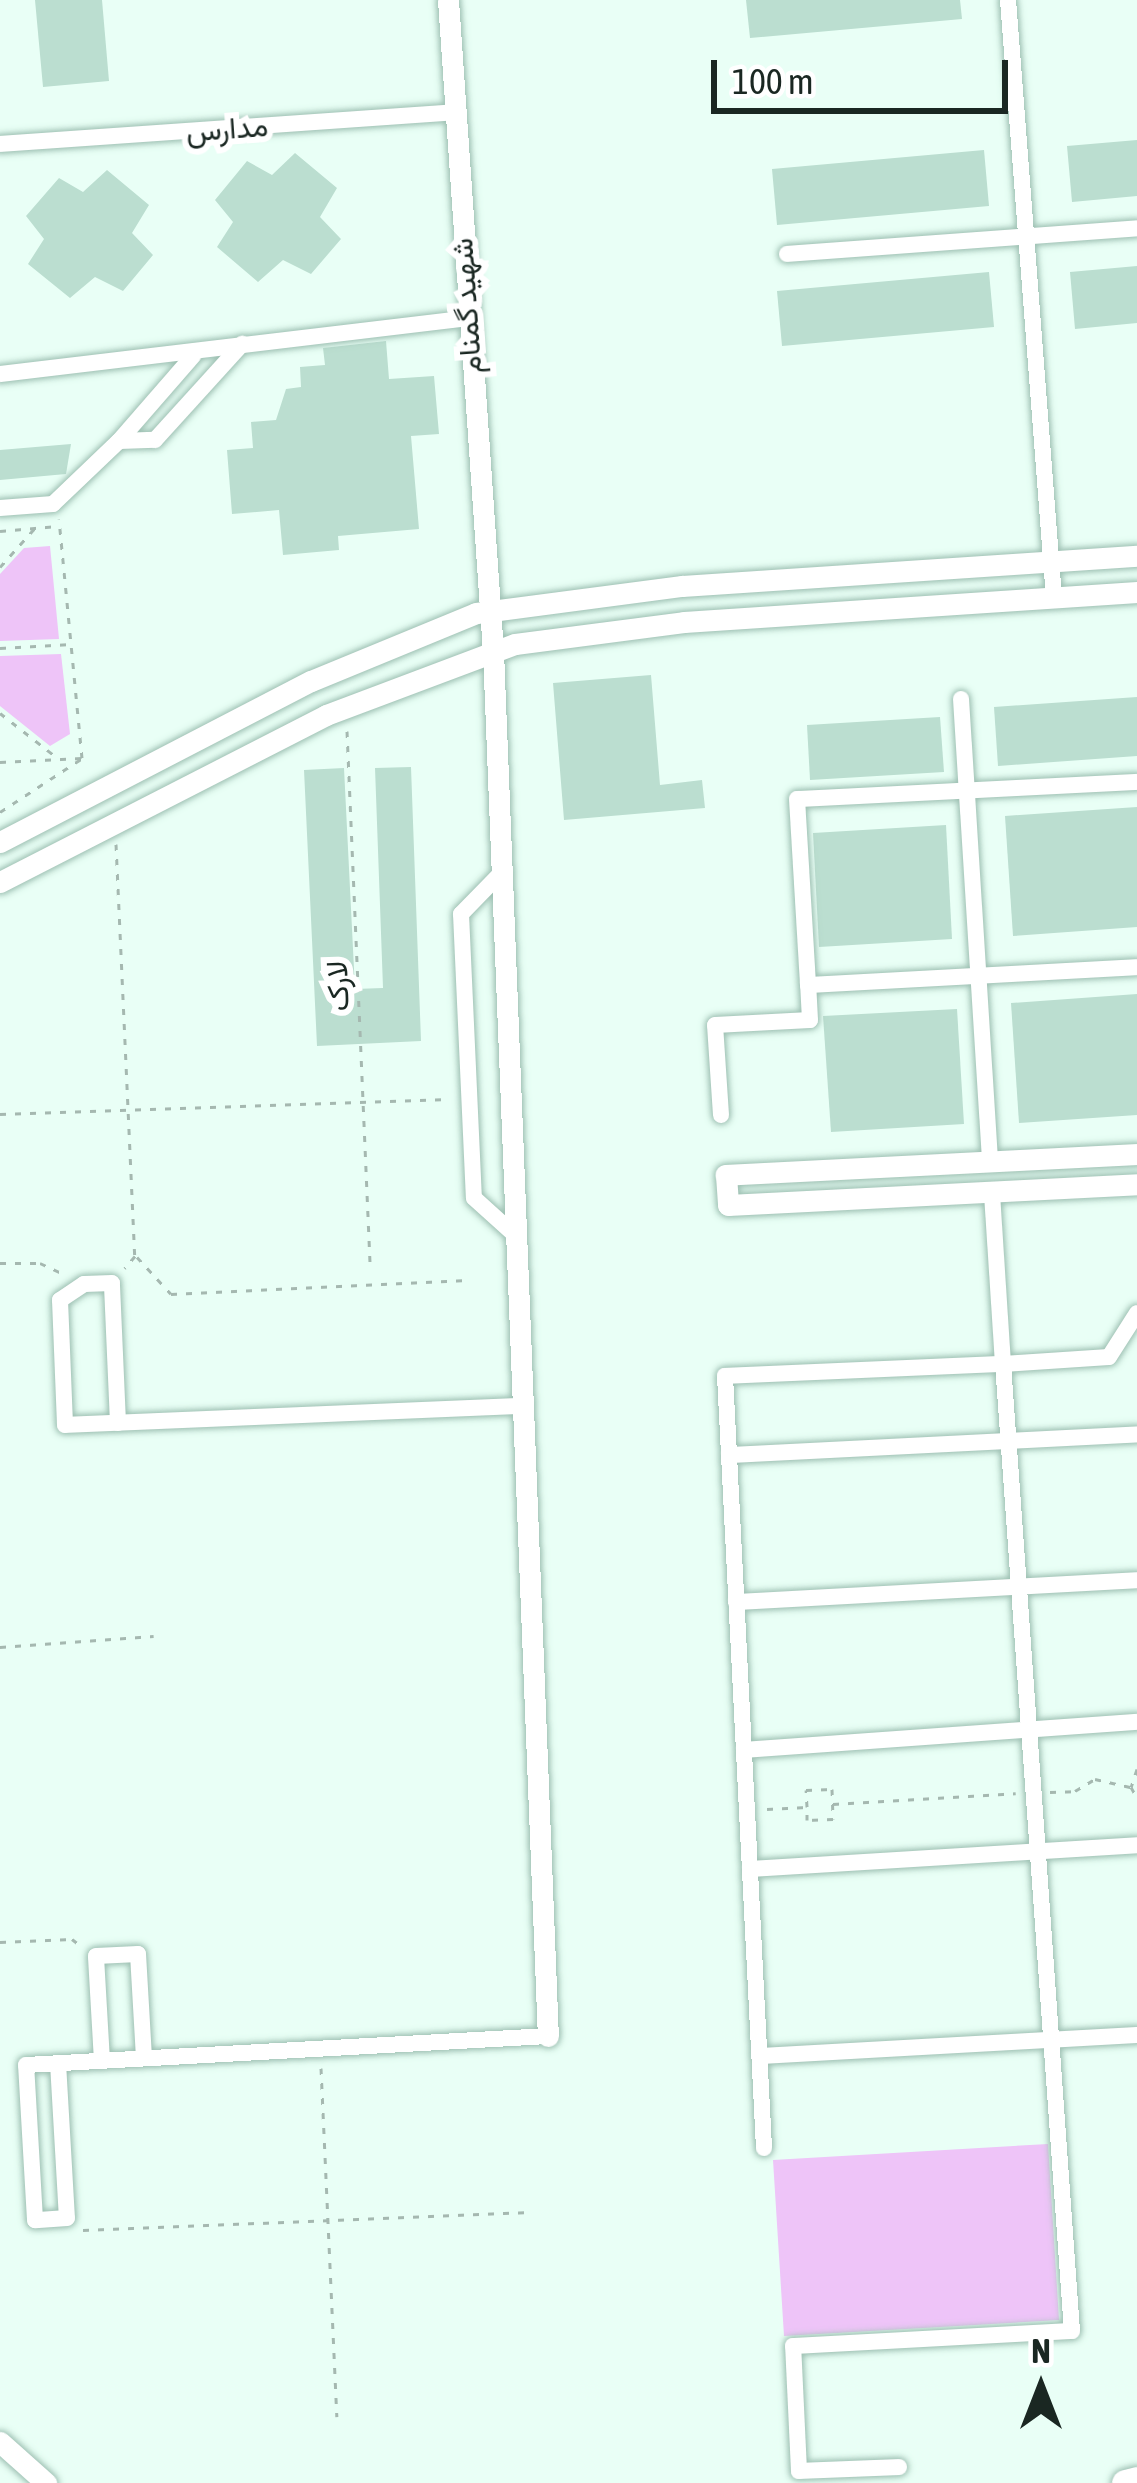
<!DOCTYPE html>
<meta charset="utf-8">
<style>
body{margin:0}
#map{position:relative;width:1137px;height:2483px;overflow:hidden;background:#e9fff6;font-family:"Asap Condensed",Vazirmatn,sans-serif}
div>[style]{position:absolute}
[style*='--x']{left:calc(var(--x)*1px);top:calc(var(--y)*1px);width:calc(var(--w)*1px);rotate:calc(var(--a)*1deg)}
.green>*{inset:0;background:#eec4f8}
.building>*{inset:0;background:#bbded0}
.path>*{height:3px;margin-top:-1.5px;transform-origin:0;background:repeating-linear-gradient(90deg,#a5b8b0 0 6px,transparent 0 15px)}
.roads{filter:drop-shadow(0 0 3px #9dc0b2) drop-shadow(0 0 3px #9dc0b2)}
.minor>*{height:16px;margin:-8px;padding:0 8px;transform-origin:8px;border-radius:8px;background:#fff}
.tertiary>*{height:21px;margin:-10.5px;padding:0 10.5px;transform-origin:10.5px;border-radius:10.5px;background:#fff}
.trunk>*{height:27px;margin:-13.5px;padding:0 13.5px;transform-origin:13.5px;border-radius:13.5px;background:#fff}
span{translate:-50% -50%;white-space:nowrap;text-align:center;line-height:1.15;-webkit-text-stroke:12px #fff;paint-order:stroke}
.street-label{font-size:30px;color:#1a2722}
.north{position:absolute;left:981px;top:2327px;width:120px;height:120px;-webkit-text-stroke:9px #fff;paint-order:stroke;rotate:0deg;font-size:33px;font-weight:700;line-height:48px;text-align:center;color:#1a2722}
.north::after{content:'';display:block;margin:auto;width:42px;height:54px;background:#1a2722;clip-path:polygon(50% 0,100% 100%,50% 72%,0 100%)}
.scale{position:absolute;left:711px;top:60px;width:297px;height:54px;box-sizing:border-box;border:6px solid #1a2722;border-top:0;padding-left:15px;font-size:36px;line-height:42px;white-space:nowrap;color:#1a2722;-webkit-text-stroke:9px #fff;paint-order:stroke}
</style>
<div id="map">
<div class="green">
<div style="clip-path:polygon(50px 546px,59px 639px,0 641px,0 574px,24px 548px)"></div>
<div style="clip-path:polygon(61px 654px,70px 734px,50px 746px,0 706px,0 656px)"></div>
<div style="clip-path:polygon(1048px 2144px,1059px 2320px,784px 2336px,773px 2160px)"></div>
</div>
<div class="building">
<div style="clip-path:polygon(35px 0,102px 0,109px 81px,43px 87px)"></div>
<div style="clip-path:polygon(746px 0,960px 0,962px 19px,750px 38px)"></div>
<div style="clip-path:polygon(1137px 140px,1137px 196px,1072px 202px,1067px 146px)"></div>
<div style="clip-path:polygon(984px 150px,989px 206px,777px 225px,772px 169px)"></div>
<div style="clip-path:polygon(295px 153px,337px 188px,320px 217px,341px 239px,311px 274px,283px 260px,258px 282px,217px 247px,233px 222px,215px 200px,247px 161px,272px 175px)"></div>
<div style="clip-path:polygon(107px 170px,149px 205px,132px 233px,153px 255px,123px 291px,95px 277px,70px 298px,28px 264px,44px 239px,26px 216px,59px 178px,83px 192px)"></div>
<div style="clip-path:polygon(1137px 266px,1137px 323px,1075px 329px,1070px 272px)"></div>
<div style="clip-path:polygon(989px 272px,994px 327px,782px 346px,777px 291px)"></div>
<div style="clip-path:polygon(386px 341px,389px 379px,434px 376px,439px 434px,411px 436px,419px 529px,338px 536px,339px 550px,283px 555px,279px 510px,232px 514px,227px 450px,253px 448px,251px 422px,276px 420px,286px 389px,301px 387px,300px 367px,325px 365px,323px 348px)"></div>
<div style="clip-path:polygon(71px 444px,66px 474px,0 480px,0 450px)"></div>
<div style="clip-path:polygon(651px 675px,660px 785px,702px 780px,705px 808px,564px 820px,553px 683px)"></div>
<div style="clip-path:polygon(1137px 697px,1137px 756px,998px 766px,994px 707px)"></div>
<div style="clip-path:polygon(940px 717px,944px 772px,810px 780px,807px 725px)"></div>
<div style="clip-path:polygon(411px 767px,421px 1041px,317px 1046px,304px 770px,344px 768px,355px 989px,383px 988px,375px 768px)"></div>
<div style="clip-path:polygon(1137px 807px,1137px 927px,1013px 936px,1005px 816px)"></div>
<div style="clip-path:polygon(946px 825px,952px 939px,819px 947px,813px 833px)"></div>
<div style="clip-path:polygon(1137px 994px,1137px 1115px,1019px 1123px,1011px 1003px)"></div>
<div style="clip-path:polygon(957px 1009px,964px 1124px,831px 1132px,823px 1016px)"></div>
</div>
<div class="path">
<div style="--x:0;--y:531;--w:58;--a:-4.9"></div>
<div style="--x:0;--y:567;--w:52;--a:-48.1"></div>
<div style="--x:0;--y:648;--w:72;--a:-3.2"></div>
<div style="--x:0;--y:713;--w:70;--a:38"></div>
<div style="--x:347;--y:731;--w:532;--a:87.52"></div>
<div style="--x:0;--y:762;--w:82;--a:-2.8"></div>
<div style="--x:82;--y:758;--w:240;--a:-95.5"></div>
<div style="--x:0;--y:812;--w:97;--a:-33.2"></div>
<div style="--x:116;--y:844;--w:412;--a:87.4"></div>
<div style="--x:135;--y:1256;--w:16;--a:130"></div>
<div style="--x:0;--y:1114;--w:450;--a:-1.9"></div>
<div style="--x:137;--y:1257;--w:50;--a:47.4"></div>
<div style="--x:171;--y:1294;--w:297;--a:-2.7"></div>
<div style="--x:0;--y:1263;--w:40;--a:0"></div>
<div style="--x:40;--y:1263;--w:29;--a:25"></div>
<div style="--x:0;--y:1647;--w:154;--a:-4.1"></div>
<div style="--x:1137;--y:1769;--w:19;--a:108"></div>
<div style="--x:1131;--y:1787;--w:13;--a:61"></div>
<div style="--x:1050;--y:1792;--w:25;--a:-2"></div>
<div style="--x:1075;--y:1791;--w:23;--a:-31"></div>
<div style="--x:1095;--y:1779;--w:37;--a:13"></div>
<div style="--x:833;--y:1804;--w:183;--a:-3.4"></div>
<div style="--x:767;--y:1809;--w:40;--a:-2.9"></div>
<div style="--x:807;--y:1807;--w:17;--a:-93"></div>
<div style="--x:806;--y:1790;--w:26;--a:-2"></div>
<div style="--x:832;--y:1789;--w:30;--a:88"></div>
<div style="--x:833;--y:1819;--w:26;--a:178"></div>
<div style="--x:807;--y:1820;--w:13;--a:-90"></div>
<div style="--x:0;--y:1942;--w:72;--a:-2.4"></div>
<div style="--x:72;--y:1939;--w:11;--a:38"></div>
<div style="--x:321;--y:2068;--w:349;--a:87.4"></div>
<div style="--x:83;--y:2230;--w:442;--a:-2.3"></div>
</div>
<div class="roads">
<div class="minor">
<div style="--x:1008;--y:0;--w:600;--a:85.6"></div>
<div style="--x:0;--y:144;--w:455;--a:-4"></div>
<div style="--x:787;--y:254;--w:351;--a:-4.2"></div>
<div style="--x:0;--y:374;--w:470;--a:-6.8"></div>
<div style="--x:119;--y:441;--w:113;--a:-49"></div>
<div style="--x:0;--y:508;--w:53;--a:-4.3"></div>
<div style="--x:53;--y:504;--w:91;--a:-43.7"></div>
<div style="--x:119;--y:441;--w:36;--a:-2"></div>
<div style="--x:155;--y:440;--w:130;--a:-47.8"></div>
<div style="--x:961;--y:699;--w:463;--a:86.4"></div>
<div style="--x:1137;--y:782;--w:340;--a:177.1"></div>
<div style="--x:797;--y:799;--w:186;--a:86.6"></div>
<div style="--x:808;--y:985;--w:329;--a:-3.1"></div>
<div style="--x:500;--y:874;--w:56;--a:134.3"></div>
<div style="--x:461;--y:914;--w:284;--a:87.4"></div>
<div style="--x:474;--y:1198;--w:55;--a:42.1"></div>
<div style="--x:721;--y:1115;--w:90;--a:-93.8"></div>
<div style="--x:715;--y:1025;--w:95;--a:-3"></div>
<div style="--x:810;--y:1020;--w:35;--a:-93"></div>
<div style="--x:118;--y:1423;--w:140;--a:-92.5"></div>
<div style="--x:112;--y:1283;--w:28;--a:178"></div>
<div style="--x:84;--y:1284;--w:29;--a:146"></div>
<div style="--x:60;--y:1300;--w:125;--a:87.7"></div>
<div style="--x:65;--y:1425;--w:457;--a:-2.4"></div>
<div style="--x:729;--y:1455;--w:409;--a:-2.9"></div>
<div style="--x:736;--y:1602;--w:402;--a:-3.1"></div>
<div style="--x:744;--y:1750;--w:394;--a:-4.1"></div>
<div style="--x:750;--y:1869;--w:388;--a:-3.5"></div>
<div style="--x:760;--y:2056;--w:378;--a:-3.2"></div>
<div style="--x:102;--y:2061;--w:105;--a:-93.3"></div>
<div style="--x:96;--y:1956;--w:42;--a:-2.7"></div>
<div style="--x:138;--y:1954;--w:104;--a:86.7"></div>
<div style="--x:58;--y:2063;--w:155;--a:86.7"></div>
<div style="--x:67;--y:2218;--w:32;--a:176"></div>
<div style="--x:35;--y:2220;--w:155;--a:-93.3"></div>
<div style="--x:26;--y:2065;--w:523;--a:-3.18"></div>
<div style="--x:764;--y:2148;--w:773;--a:-92.89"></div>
<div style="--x:725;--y:1376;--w:278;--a:-2.5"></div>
<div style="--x:1003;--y:1364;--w:172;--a:-93.7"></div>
<div style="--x:899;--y:2467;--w:100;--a:177.7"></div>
<div style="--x:799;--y:2471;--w:125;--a:-92.7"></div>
<div style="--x:793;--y:2346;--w:279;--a:-3.1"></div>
<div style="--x:1072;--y:2331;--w:969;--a:-94.08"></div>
<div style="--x:1003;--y:1364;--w:106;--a:-3.8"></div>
<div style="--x:1109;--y:1357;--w:52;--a:-57.5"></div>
</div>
<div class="tertiary">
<div style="--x:448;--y:0;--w:653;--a:86.05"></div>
<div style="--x:493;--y:651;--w:1386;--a:87.73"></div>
<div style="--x:0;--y:842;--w:350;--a:-27.4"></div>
<div style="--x:311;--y:681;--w:178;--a:-22.4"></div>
<div style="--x:476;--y:613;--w:208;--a:-7.5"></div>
<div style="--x:682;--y:586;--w:456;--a:-3.8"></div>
<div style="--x:0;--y:882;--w:366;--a:-27.1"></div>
<div style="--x:326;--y:715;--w:202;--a:-20.6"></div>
<div style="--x:515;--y:644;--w:170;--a:-7.4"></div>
<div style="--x:684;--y:622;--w:454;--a:-3.8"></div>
<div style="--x:1137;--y:1154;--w:412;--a:177.1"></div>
<div style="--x:726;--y:1175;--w:30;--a:86"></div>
<div style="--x:728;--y:1205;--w:410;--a:-2.9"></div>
<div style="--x:0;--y:2442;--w:62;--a:41.7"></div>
</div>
<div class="trunk">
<div style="--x:1125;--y:2483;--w:12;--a:-14"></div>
</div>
</div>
<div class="street-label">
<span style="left:227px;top:128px;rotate:-4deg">مدارس</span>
<span style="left:466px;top:306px;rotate:-94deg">شهید گمنام</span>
<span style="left:337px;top:986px;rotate:-92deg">لارک</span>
</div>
<div class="north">N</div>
<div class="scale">100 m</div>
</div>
